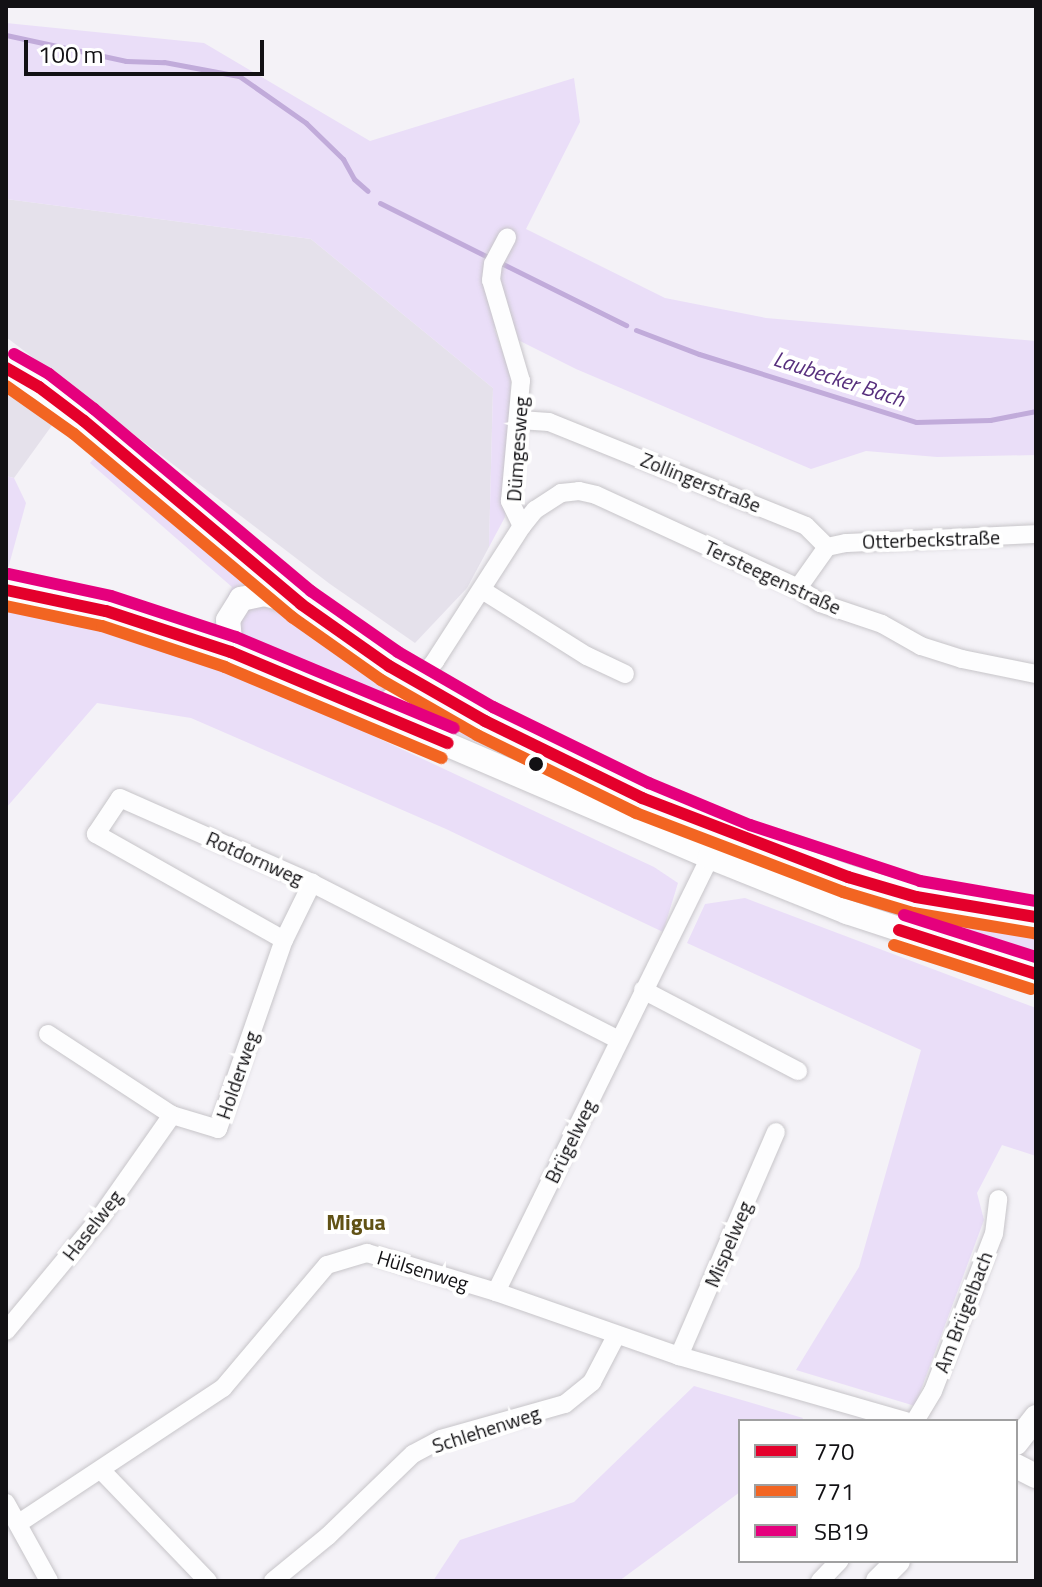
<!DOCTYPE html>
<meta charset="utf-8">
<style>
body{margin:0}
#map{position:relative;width:1042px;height:1587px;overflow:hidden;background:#f4f2f7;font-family:"Titillium Web",sans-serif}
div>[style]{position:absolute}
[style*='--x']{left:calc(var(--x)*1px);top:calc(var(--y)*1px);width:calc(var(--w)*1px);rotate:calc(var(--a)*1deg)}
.built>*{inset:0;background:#e5e1eb}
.green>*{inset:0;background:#eadef8}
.stream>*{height:5px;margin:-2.5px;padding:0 2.5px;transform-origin:2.5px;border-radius:2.5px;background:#c1abda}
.roads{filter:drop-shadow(0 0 2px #c7c5c9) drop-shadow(0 0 2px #c7c5c9)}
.street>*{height:18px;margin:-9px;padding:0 9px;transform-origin:9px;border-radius:9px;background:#fdfdfe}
.secondary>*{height:24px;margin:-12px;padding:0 12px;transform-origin:12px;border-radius:12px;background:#fdfdfe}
.bus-1>*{height:12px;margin:-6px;padding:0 6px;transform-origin:6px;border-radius:6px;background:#e4002b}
.bus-2>*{height:12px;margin:-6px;padding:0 6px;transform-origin:6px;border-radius:6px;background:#f26522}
.bus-3>*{height:12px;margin:-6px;padding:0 6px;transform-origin:6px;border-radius:6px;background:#e5007d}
.dots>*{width:22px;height:22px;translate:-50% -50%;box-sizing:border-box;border:4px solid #fff;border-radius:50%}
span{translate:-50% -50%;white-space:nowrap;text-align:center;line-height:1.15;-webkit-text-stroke:8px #fff;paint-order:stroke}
.street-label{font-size:20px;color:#121114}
.water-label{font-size:22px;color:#572f7d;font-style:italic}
.neighbourhood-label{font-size:22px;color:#615215;font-weight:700}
.frame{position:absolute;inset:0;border:8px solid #121114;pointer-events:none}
.legend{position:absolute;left:738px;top:1419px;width:280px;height:144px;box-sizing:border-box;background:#fff;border:2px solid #a0a0a1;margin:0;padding:10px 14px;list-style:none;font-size:24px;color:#121114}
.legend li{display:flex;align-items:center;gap:16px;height:40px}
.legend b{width:40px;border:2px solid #a0a0a1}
.scale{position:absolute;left:24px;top:40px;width:240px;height:36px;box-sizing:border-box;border:4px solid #121114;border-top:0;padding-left:10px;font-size:24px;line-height:28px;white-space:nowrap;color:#121114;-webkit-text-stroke:6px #fff;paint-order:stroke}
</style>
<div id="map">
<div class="built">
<div style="clip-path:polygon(6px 199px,311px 239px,493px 388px,489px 547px,467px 588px,415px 643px,330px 584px,6px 337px)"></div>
<div style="clip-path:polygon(6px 387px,58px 417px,14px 478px,6px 476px)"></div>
</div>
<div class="green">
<div style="clip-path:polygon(6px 23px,204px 43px,370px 141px,574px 78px,580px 122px,526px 229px,665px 298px,766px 318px,1036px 341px,1036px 455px,937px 457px,866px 451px,811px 469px,576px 369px,494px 328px,511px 375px,505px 517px,489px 547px,493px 388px,311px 239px,6px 199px)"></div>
<div style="clip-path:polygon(102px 449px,267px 588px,223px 639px,210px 632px,232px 587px,90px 463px)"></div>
<div style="clip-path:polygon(6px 476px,14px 478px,26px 503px,6px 576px)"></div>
<div style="clip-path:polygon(245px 605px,273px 605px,330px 648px,392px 680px,392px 690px,379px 693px,241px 645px,238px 615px)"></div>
<div style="clip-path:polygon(6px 609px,98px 629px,230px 669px,654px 867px,678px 883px,663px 932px,446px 829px,191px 718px,97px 703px,6px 808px)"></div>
<div style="clip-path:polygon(418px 694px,560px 772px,725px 842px,944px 914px,1036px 926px,1036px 962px,848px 899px,729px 852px,394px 706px)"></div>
<div style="clip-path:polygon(745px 898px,1036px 1008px,1036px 1156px,1002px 1145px,977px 1193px,984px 1220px,915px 1406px,796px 1370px,859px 1267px,921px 1050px,687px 943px,705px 904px)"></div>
<div style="clip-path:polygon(694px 1386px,803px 1418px,801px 1421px,740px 1421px,740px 1492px,619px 1581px,433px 1581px,460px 1540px,574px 1502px)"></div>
</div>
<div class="stream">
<div style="--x:6;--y:35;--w:123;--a:12.2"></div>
<div style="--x:126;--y:61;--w:38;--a:2"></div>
<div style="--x:164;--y:62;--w:76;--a:10.6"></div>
<div style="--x:239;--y:76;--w:82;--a:35"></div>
<div style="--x:306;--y:123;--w:52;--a:44.2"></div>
<div style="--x:343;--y:159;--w:23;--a:61"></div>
<div style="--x:354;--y:179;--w:18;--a:41"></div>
<div style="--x:380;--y:203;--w:123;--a:26.6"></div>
<div style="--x:499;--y:262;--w:142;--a:26.4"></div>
<div style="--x:636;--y:330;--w:67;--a:20.9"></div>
<div style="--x:699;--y:354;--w:227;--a:17.4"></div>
<div style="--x:916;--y:422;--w:74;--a:-1.5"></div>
<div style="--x:990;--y:420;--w:47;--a:-11.1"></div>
</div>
<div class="roads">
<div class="street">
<div style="--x:520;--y:420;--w:29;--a:4"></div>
<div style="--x:549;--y:422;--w:277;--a:22"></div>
<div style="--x:806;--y:526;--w:30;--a:45"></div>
<div style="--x:827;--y:547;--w:50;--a:125.3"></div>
<div style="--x:522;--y:526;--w:21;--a:-51"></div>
<div style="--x:535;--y:510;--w:31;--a:-33"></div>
<div style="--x:561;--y:493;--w:18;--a:-6"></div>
<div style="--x:579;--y:491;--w:17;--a:13"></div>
<div style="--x:596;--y:495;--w:222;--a:24.7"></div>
<div style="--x:798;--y:588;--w:27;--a:34"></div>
<div style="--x:820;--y:603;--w:65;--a:18.7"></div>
<div style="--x:882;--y:624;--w:45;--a:29.4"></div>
<div style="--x:921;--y:646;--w:43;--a:17.6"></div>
<div style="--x:962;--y:659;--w:76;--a:11.5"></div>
<div style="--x:827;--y:547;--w:19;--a:-12"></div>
<div style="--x:846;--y:543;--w:190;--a:-2.7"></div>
<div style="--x:482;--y:590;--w:124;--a:32.2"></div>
<div style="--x:587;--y:656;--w:42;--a:25.3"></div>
<div style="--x:417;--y:682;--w:28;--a:-49"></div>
<div style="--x:435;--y:661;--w:161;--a:-57.2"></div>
<div style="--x:522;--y:526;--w:28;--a:-116"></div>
<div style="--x:510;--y:501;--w:121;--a:-84.8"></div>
<div style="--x:521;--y:381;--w:105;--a:-106.5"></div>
<div style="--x:491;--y:280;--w:16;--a:-83"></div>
<div style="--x:493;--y:264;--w:30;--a:-62"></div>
<div style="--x:284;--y:940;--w:216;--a:-150.6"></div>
<div style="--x:96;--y:834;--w:43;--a:-56.3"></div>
<div style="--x:120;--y:798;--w:210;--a:23.9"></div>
<div style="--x:312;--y:883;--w:345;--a:27.1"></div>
<div style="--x:643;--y:990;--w:175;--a:27.6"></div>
<div style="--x:48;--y:1034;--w:148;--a:33.2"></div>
<div style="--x:172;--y:1115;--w:48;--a:16.9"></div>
<div style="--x:218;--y:1129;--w:200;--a:-70.8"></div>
<div style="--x:284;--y:940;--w:64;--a:-63.8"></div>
<div style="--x:496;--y:1292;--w:485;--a:-63.8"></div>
<div style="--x:6;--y:1331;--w:146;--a:-50.3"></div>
<div style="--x:99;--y:1219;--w:127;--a:-54.9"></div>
<div style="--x:679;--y:1356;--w:244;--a:-66.6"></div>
<div style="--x:915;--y:1421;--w:35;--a:-59"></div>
<div style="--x:933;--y:1391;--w:168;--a:-68.8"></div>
<div style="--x:994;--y:1234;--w:35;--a:-83"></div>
<div style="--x:101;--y:1470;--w:154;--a:46.1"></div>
<div style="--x:6;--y:1503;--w:89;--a:61.1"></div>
<div style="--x:19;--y:1523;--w:245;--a:-33.5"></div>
<div style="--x:223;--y:1388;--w:161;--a:-49.8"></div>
<div style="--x:327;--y:1265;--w:42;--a:-16.7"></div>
<div style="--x:367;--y:1253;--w:135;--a:16.8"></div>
<div style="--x:496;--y:1292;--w:194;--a:19.3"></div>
<div style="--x:679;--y:1356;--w:236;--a:16"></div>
<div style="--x:273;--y:1581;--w:71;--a:-39.3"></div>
<div style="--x:328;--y:1536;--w:118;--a:-44"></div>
<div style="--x:413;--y:1454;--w:32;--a:-28"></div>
<div style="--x:441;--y:1439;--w:129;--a:-15.8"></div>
<div style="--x:565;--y:1404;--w:35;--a:-39"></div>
<div style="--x:592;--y:1382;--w:52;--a:-62.4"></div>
<div style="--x:820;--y:1581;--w:28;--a:-46"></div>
</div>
<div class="secondary">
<div style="--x:6;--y:368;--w:38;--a:30"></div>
<div style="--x:39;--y:387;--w:56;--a:37.1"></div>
<div style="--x:84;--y:421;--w:284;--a:40.1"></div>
<div style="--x:301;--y:604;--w:108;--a:35.2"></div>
<div style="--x:389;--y:666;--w:111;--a:29.8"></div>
<div style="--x:485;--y:721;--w:175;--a:26.1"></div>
<div style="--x:642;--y:798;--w:110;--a:22.4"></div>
<div style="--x:744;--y:840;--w:110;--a:19.6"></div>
<div style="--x:848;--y:877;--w:71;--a:16.4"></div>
<div style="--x:916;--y:897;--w:122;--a:9.5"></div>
<div style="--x:6;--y:590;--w:102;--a:11.9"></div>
<div style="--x:106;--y:611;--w:132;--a:18.2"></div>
<div style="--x:231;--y:652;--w:521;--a:23.17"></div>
<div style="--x:710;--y:857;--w:148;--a:21.9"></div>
<div style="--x:847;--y:912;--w:199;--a:18.2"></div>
<div style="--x:231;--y:652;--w:32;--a:-95"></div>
<div style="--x:228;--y:620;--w:25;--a:-58"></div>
<div style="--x:241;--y:599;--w:24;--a:-12"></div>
<div style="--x:264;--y:594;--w:28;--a:15"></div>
<div style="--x:376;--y:712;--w:51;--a:-36.2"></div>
<div style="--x:1016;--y:1443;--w:33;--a:-52"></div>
<div style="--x:1016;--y:1466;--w:22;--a:27"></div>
<div style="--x:878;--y:1581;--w:28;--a:-45"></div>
</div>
</div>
<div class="bus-1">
<div style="--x:6;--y:368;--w:38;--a:30"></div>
<div style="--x:39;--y:387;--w:56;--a:37.1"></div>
<div style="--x:84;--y:421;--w:284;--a:40.1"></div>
<div style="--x:301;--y:604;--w:108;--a:35.2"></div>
<div style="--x:389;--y:666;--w:111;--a:29.8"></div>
<div style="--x:485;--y:721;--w:175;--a:26.1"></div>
<div style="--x:642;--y:798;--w:221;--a:21"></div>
<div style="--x:848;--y:877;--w:71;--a:16.4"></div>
<div style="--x:916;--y:897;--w:122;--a:9.5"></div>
<div style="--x:6;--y:590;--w:102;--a:11.9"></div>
<div style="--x:106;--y:611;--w:132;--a:18.2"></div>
<div style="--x:231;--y:652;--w:235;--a:22.8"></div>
<div style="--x:899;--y:930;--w:144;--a:17.8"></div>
</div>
<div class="bus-2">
<div style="--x:6;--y:386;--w:83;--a:35.2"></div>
<div style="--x:74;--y:434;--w:285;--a:40"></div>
<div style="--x:292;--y:617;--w:109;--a:35.3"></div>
<div style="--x:381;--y:680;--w:111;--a:29.8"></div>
<div style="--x:477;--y:735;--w:177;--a:26.1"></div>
<div style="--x:636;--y:813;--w:222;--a:20.9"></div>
<div style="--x:843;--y:892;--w:73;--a:16.7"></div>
<div style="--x:913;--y:913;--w:122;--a:9.5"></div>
<div style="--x:6;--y:606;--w:98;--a:11.8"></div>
<div style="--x:102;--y:626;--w:130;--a:18.4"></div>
<div style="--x:225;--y:667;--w:235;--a:22.8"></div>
<div style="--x:894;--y:945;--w:144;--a:17.8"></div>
</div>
<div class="bus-3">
<div style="--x:14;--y:354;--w:40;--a:29.7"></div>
<div style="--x:49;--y:374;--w:57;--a:37.9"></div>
<div style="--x:94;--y:409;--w:283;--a:40"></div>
<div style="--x:311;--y:591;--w:106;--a:35"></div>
<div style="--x:398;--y:652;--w:110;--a:30.1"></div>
<div style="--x:493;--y:707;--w:174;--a:26"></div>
<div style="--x:649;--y:783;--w:109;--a:22.6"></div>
<div style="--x:750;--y:825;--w:179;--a:18.2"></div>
<div style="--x:920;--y:881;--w:118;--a:9.8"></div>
<div style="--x:9;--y:574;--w:104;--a:12.2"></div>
<div style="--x:111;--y:596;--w:132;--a:18.2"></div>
<div style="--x:236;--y:637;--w:236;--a:22.7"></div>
<div style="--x:904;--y:915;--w:139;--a:17.7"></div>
</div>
<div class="dots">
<div style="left:536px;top:764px;background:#121114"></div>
</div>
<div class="street-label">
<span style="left:517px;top:449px;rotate:-86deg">Dümgesweg</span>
<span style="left:701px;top:482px;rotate:22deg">Zollingerstraße</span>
<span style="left:931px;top:539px;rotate:-2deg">Otterbeckstraße</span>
<span style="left:773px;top:577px;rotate:25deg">Tersteegenstraße</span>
<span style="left:255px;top:858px;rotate:24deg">Rotdornweg</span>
<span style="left:237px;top:1075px;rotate:-71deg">Holderweg</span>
<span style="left:570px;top:1141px;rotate:-64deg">Brügelweg</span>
<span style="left:92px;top:1225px;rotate:-52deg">Haselweg</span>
<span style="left:728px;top:1244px;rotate:-67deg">Mispelweg</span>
<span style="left:423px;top:1270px;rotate:17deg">Hülsenweg</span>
<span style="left:963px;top:1312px;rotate:-69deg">Am Brügelbach</span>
<span style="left:486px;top:1429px;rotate:-18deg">Schlehenweg</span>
</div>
<div class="water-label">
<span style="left:839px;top:379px;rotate:18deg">Laubecker Bach</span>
</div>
<div class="neighbourhood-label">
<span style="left:356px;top:1223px">Migua</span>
</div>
<div class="frame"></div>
<ul class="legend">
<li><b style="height:10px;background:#e4002b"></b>770</li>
<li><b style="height:10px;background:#f26522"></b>771</li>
<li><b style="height:10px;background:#e5007d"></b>SB19</li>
</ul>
<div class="scale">100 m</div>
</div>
